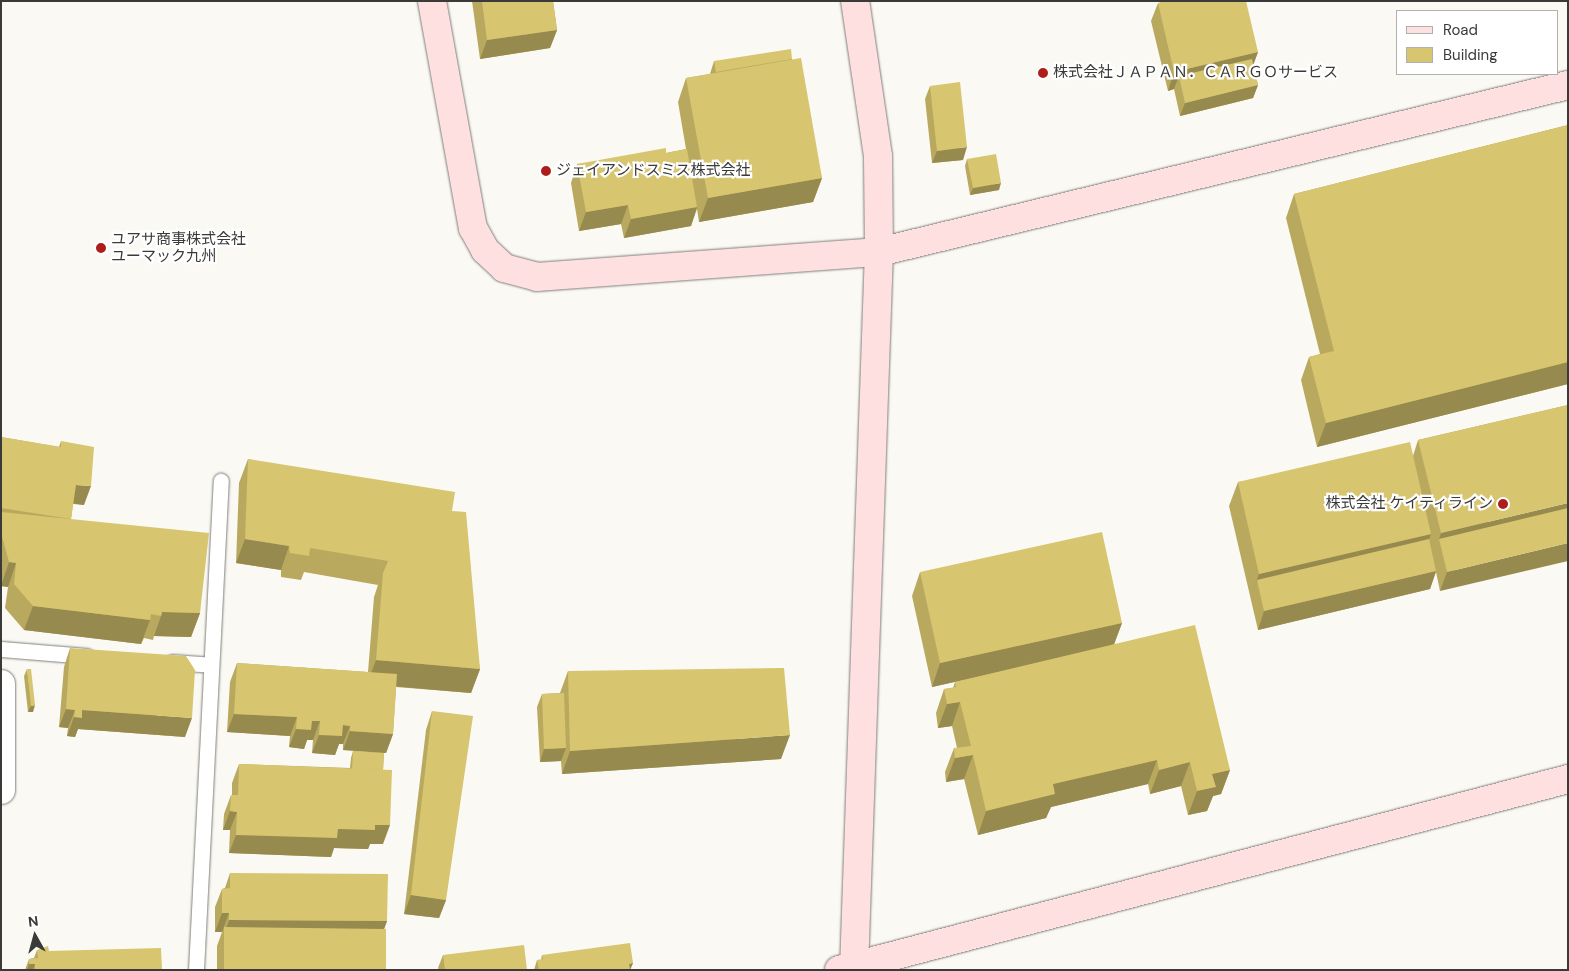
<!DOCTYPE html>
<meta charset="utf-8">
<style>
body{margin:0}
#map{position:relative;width:1569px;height:971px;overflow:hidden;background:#faf9f4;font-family:"DM Sans","Noto Sans JP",sans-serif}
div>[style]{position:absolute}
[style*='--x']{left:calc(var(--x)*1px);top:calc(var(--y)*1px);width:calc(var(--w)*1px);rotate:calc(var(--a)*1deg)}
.roads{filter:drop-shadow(0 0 1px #807f7a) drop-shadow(0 0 1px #807f7a)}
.lane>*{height:15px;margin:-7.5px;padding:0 7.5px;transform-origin:7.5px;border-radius:7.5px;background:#fff}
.street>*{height:28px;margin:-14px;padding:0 14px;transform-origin:14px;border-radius:14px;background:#fff}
.secondary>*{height:28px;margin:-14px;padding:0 14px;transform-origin:14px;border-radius:14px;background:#ffe0e1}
.wall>*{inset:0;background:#b9a95f}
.shaded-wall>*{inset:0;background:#968a4e}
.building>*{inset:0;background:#d7c56f}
.dots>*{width:14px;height:14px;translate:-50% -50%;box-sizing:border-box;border:2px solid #fff;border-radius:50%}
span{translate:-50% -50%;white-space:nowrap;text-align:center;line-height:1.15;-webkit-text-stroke:4.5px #fff;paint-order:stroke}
.poi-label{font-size:15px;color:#3a3a38}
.left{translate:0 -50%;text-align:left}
.right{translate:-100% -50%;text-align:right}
.frame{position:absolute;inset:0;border:2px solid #3a3a38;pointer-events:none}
.legend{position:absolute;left:1396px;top:10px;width:162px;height:65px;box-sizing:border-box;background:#fff;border:1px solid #b0b0af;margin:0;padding:6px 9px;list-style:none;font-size:15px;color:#3a3a38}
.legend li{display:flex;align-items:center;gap:10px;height:25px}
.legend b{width:25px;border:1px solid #b0b0af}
.north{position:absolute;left:10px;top:911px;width:50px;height:50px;-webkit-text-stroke:4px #fff;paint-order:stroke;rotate:353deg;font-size:14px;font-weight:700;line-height:20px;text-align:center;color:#3a3a38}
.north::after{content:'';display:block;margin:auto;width:18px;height:22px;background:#3a3a38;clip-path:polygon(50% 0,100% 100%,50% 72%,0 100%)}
</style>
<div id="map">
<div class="roads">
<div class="lane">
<div style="--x:1;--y:649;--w:86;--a:4.7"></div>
<div style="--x:172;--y:662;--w:39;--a:4"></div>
<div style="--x:196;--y:970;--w:490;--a:-87.1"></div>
</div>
<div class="street">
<div style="--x:1;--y:684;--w:106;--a:90"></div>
</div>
<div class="secondary">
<div style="--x:432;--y:1;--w:231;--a:79.8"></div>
<div style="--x:473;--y:228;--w:25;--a:61"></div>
<div style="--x:485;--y:250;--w:26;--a:43"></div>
<div style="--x:504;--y:268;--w:34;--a:15"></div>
<div style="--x:537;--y:277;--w:343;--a:-4.2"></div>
<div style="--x:879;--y:252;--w:709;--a:-13.62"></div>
<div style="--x:839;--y:970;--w:754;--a:-14.68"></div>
<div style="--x:854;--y:970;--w:718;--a:-88.01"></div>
<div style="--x:879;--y:252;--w:96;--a:-90.6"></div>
<div style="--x:878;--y:156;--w:157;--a:-98.4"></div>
</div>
</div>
<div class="wall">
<div style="clip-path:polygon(472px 1px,553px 1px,557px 30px,550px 48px,480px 59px)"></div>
<div style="clip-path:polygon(1158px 3px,1258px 52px,1253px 65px,1258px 85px,1253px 98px,1180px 116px,1174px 89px,1168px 91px,1151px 21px)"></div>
<div style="clip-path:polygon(792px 59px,822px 178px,813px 202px,699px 222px,697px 209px,691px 226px,624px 238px,621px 224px,579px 231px,571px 183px,577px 164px,666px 153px,686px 149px,678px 102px,686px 78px,710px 74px,714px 61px)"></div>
<div style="clip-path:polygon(930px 86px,963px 160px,932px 163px,925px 99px)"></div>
<div style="clip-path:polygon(1568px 125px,1568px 384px,1317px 447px,1301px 380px,1309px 357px,1320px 354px,1286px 218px,1294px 194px)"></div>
<div style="clip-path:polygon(967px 159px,999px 190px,970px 195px,965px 166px)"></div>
<div style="clip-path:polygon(1568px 405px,1440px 591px,1436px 572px,1430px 589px,1258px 630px,1229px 506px,1238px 482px,1413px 456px,1418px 440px)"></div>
<div style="clip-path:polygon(1px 437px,59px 447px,61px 441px,84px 505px,73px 504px,71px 519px,200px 613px,191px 637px,154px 636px,153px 640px,144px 638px,141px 644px,24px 630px,5px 608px,8px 587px,1px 586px)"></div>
<div style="clip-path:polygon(248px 459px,452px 511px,480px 669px,471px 693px,396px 687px,393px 734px,386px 753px,384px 753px,383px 770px,383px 844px,370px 844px,368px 849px,334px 848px,331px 857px,229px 853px,230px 830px,223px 830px,224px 814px,231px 795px,232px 795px,232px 783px,239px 764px,350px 768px,351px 758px,353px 751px,376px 752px,343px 750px,343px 744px,339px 744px,335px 755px,312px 753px,313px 740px,307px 740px,304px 749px,289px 747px,290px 736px,227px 732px,230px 682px,237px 663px,368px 672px,374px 597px,378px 585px,304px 572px,301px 580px,281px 577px,281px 570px,236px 563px,239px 483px)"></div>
<div style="clip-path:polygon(920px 572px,1122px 623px,1114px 644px,1230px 770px,1221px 794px,1213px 796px,1207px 811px,1188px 815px,1181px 786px,1150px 794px,1148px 784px,1051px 807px,1046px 818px,978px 835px,964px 779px,946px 782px,945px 772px,954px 748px,957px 748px,952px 726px,938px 728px,936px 713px,944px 689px,953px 688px,955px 682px,1002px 671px,932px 687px,912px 596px)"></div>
<div style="clip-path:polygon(70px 648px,185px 737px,78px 729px,75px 737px,67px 736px,68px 728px,59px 727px,64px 667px)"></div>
<div style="clip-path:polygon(27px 669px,33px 712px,28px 712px,24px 676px)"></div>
<div style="clip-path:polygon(568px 671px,781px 759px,562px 774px,561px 761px,540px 762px,537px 707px,542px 694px,560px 693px)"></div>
<div style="clip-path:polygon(432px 711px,446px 900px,439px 918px,404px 914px,426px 730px)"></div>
<div style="clip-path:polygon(230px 873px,387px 921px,384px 929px,386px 970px,217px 970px,217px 946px,222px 932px,215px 932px,215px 907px,222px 889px,225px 888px)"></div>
<div style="clip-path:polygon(37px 950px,49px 951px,162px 970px,25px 970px,29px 959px,34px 958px)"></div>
<div style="clip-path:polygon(443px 955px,527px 970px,439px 970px,438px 968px)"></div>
<div style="clip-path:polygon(542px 955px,633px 963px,630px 970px,534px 970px,537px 960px,541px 960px)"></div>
</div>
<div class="shaded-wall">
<div style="clip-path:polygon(557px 30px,550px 48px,480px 59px,487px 40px)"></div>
<div style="clip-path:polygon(1258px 52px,1251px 71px,1179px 76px,1174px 89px,1168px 91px,1174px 72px)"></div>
<div style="clip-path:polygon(1258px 85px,1253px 98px,1180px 116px,1185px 103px)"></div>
<div style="clip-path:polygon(967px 147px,963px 160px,932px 163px,937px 151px)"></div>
<div style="clip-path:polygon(822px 178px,813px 202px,699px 222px,708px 198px)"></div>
<div style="clip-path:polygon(1001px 183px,999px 190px,970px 195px,973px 188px)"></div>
<div style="clip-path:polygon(628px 205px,621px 224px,579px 231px,586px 212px)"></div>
<div style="clip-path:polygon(697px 207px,691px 226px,624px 238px,631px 219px)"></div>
<div style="clip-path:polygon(1568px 362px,1568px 384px,1317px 447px,1326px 423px)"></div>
<div style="clip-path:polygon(76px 485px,91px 486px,84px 505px,70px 503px)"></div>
<div style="clip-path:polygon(1568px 503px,1568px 525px,1439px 539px,1441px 533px)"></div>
<div style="clip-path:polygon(1431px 534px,1422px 558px,1257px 580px,1250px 598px,1259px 574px)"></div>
<div style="clip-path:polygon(245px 539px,289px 546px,281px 570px,236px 563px)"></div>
<div style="clip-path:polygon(1568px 543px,1568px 561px,1440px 591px,1447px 572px)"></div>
<div style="clip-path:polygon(9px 562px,16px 563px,8px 587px,1px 586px)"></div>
<div style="clip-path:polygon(1436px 571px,1430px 589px,1258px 630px,1264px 611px)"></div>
<div style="clip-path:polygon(33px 606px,150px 620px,141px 644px,24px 630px)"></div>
<div style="clip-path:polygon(162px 612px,200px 613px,191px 637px,154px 636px,161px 616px)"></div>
<div style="clip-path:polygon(1122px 623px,1113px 647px,932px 687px,940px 663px)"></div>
<div style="clip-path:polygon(376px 660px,480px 669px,471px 693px,367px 684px)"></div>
<div style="clip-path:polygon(960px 702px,952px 726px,938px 728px,947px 704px)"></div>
<div style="clip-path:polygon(35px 705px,33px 712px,28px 712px,31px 706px)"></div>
<div style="clip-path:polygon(66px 709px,75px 710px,68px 728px,59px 727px)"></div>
<div style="clip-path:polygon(82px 710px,192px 718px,185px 737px,78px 729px,75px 737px,67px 736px,74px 717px)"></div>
<div style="clip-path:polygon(234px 714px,297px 717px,290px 736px,227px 732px)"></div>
<div style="clip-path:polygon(312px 721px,320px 721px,313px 740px,307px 740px,304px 749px,289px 747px,296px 729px)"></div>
<div style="clip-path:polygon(343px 725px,350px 726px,343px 744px,339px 744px,335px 755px,312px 753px,319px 735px)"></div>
<div style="clip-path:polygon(350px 731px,393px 734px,386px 753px,343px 750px)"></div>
<div style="clip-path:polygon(790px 735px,781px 759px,562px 774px,570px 751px)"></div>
<div style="clip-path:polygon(566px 748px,561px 761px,540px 762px,544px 749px)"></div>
<div style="clip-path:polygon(973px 755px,964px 779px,946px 782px,955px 758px)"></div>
<div style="clip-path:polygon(1157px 760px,1148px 784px,1051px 807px,1046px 818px,978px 835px,986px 811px,1053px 784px)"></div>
<div style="clip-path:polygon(1190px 762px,1181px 786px,1150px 794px,1159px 770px)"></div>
<div style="clip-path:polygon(1230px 770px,1221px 794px,1213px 796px,1207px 811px,1188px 815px,1197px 791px,1212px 774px)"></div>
<div style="clip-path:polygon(230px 811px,237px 812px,230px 830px,223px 830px)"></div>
<div style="clip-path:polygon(375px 825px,390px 825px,383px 844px,370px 844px,368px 849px,334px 848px,331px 857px,229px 853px,236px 835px,338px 829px)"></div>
<div style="clip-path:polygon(411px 895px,446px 900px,439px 918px,404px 914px)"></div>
<div style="clip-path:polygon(222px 913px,229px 913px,222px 932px,215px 932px)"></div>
<div style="clip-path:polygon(229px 920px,387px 921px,380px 940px,224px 934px)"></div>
<div style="clip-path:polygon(633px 963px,630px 970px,629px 964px)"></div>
<div style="clip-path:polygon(29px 964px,35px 964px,33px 970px,27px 970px)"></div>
</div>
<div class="building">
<div style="clip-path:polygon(482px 1px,553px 1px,557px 30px,487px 40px)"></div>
<div style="clip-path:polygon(1164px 1px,1246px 1px,1258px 52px,1174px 72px,1158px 3px)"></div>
<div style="clip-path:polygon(791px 49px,792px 59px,716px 72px,714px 61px)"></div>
<div style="clip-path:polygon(801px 58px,822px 178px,708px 198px,686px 78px)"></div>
<div style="clip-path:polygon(1252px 59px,1258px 85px,1185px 103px,1179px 76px)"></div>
<div style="clip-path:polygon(960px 82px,967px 147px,937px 151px,930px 86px)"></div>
<div style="clip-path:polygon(1568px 125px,1568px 362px,1326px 423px,1309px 357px,1334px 351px,1294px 194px)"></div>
<div style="clip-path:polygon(666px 148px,666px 153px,687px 149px,697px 207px,631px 219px,628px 205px,586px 212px,577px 164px)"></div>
<div style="clip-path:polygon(996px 154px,1001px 183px,973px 188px,967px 159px)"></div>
<div style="clip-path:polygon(1568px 405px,1568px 503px,1441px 533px,1418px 440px)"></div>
<div style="clip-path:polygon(1px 437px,61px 447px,61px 441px,94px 447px,91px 486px,76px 485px,71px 519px,1px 508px)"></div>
<div style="clip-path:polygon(1410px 442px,1431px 534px,1259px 574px,1238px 482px)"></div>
<div style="clip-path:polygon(248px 459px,455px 492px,452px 511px,466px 512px,480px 669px,376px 660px,383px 573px,388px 561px,310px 548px,309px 556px,290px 553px,289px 546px,245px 539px)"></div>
<div style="clip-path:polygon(1568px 508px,1568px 543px,1447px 572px,1439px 539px)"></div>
<div style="clip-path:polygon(1px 512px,209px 533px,200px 613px,162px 612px,161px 616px,151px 614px,150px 620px,33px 606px,14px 584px,16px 563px,9px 562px,1px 533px)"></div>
<div style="clip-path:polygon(1102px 532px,1122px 623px,940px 663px,920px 572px)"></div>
<div style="clip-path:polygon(1429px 539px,1436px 571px,1264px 611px,1257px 580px)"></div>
<div style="clip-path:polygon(1195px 625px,1230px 770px,1212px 774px,1216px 787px,1197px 791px,1190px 762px,1159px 770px,1157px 760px,1053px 784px,1055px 794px,986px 811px,973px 755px,955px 758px,954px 748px,971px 746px,960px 702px,947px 704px,944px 689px,956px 687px,955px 682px)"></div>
<div style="clip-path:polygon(70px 648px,186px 656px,195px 670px,192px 718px,82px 710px,82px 718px,74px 717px,75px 710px,66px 709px)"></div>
<div style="clip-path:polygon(237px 663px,397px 674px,393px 734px,350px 731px,350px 726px,343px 725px,342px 736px,319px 735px,320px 721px,312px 721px,311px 730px,296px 729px,297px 717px,234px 714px)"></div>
<div style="clip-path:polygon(784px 668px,790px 735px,570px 751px,568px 671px)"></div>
<div style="clip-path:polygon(27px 669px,31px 669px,35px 705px,31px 706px)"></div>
<div style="clip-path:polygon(564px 693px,566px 748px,544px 749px,542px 694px)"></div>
<div style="clip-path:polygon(432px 711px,473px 716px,446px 900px,411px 895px)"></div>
<div style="clip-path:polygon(353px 751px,384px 753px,383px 770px,352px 769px)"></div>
<div style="clip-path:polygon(239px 764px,392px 770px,390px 825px,375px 825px,375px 830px,338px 829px,337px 838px,236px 835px,237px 812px,230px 811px,231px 795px,238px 795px)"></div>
<div style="clip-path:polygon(230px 873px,388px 874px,387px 921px,229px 920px,229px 913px,222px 913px,222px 889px,230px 888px)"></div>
<div style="clip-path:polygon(224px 927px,386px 929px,386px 970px,224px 970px)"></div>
<div style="clip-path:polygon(630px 943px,633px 963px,629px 964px,630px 970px,539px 970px,537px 960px,543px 959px,542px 955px)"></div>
<div style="clip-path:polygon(524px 945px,527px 970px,445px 970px,443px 955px)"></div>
<div style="clip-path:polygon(48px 946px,49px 951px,161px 948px,162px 970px,35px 970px,35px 964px,29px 964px,29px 959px,38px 958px,37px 950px)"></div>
</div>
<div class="dots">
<div style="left:1043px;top:73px;background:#ae1d19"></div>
<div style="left:546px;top:171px;background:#ae1d19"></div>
<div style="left:101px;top:248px;background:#ae1d19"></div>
<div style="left:1503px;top:504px;background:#ae1d19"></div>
</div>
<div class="poi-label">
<span class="left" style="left:1053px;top:73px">株式会社ＪＡＰＡＮ．ＣＡＲＧＯサービス</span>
<span class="left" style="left:556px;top:171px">ジェイアンドスミス株式会社</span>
<span class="left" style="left:111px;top:248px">ユアサ商事株式会社<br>ユーマック九州</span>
<span class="right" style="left:1493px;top:504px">株式会社 ケイティライン</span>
</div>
<div class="frame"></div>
<ul class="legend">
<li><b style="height:6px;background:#ffe0e1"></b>Road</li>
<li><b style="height:14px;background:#d7c56f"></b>Building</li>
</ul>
<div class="north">N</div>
</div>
